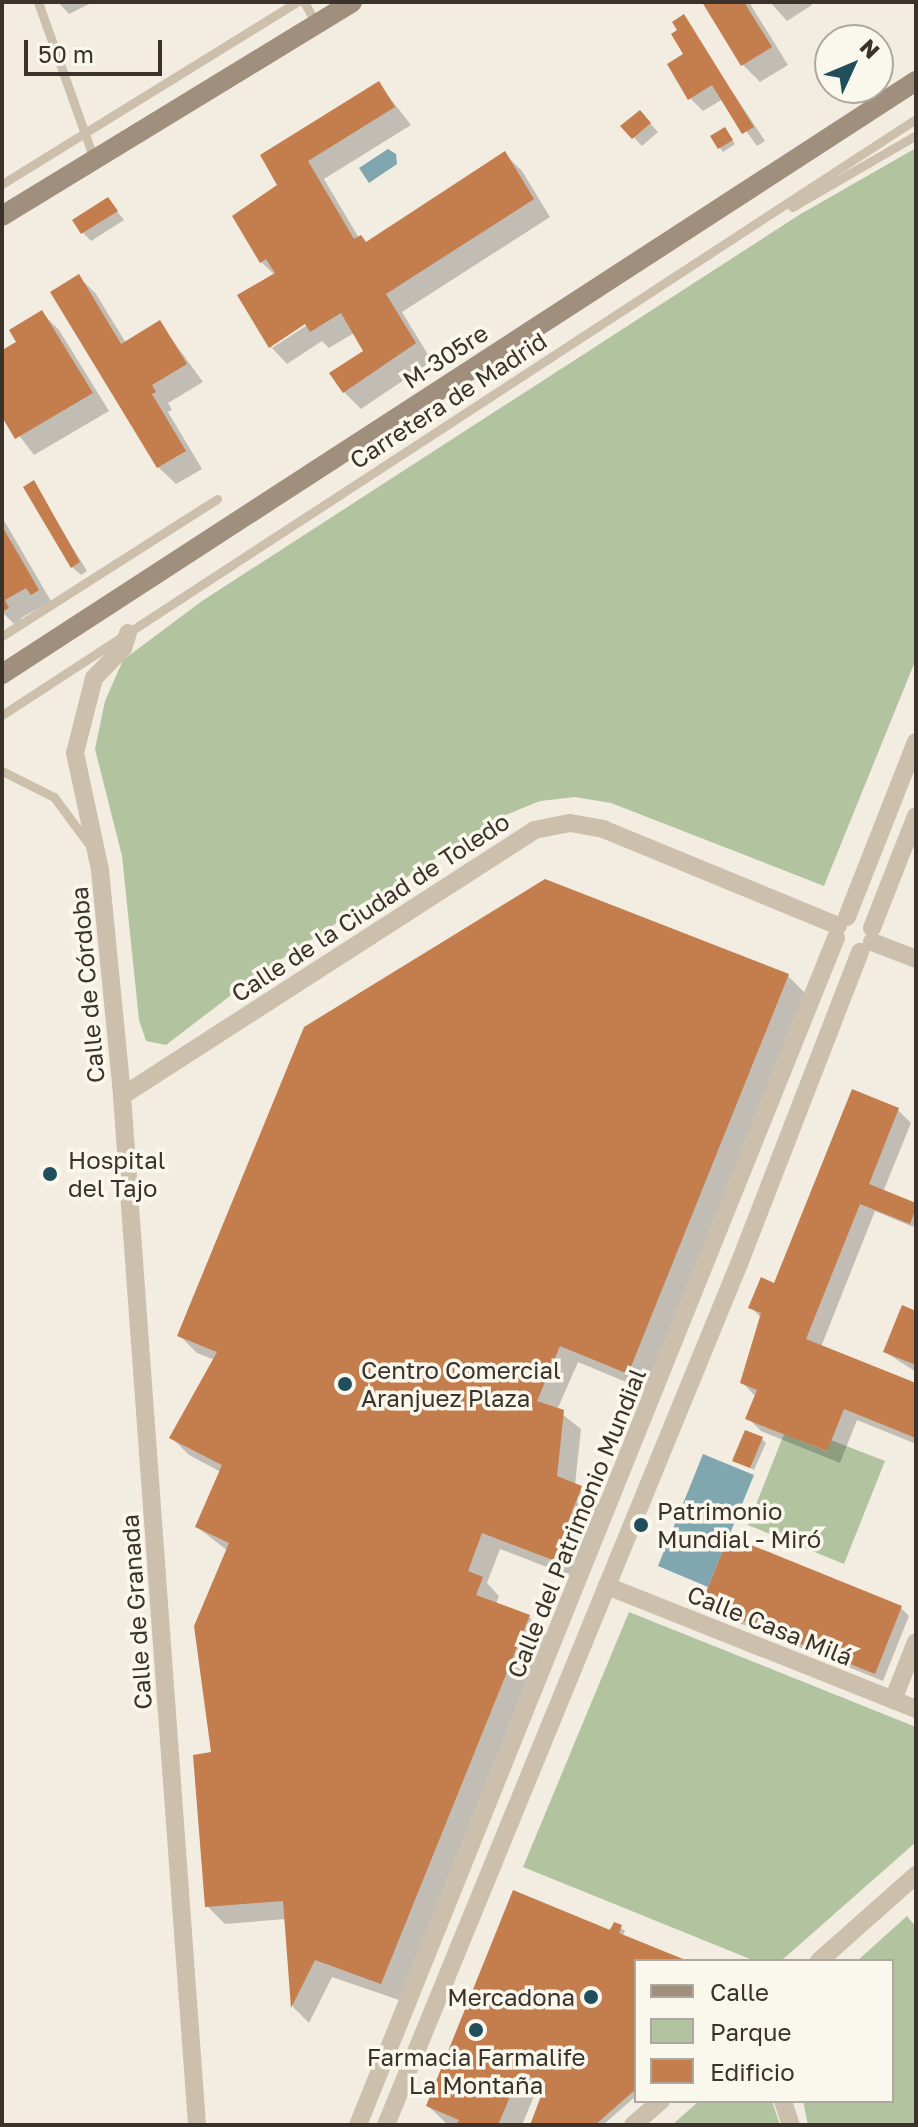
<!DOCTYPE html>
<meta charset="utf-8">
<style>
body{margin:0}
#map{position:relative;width:918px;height:2127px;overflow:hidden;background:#f3ede1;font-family:"Golos Text",sans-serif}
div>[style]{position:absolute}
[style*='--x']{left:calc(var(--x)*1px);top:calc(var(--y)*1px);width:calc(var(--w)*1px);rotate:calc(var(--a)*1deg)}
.green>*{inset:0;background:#b2c3a0}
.water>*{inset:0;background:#80a6b0}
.shadow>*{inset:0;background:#0003}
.building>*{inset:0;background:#c47d4d}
.service>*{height:9px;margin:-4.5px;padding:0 4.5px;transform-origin:4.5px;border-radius:4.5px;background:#ccc0ac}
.minor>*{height:18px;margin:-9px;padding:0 9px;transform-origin:9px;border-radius:9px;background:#ccc0ac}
.secondary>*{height:20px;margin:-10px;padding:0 10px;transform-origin:10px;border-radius:10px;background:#a08f7d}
.dots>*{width:22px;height:22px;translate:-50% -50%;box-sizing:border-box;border:4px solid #faf7ed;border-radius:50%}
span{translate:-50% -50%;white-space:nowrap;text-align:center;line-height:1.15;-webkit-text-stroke:7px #faf7ed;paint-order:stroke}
.street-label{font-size:24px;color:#3a322b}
.poi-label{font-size:24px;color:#3a322b}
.left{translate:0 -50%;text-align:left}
.right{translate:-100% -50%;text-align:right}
.frame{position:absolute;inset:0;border:4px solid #3a322b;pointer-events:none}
.legend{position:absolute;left:634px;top:1959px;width:260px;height:144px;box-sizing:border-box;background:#faf7ed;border:2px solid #ada89f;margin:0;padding:10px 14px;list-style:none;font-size:24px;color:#3a322b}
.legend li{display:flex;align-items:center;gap:16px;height:40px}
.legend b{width:40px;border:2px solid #ada89f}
.north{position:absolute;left:814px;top:24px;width:80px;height:80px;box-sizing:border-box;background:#faf7ed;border:2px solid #ada89f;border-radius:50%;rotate:46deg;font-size:22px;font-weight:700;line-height:32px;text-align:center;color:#3a322b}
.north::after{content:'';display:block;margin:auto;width:28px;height:36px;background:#204e5b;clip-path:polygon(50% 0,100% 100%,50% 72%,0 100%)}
.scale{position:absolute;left:24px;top:40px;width:138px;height:36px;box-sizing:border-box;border:4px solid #3a322b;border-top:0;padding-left:10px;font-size:24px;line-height:28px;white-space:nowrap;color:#3a322b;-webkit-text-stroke:6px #faf7ed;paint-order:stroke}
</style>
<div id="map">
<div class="green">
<div style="clip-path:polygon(916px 148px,916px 659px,824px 886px,611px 803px,575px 797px,540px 801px,496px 819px,260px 973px,166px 1045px,146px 1041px,139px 1020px,122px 856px,95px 749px,105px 701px,123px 660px,202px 601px,799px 215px)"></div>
<div style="clip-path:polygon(784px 1434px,826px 1451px,831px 1440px,885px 1461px,844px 1564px,748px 1525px)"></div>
<div style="clip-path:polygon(629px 1612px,916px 1727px,916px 1842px,781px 1961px,755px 1961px,523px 1867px)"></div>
<div style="clip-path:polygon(907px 1916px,916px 1927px,916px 2125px,808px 2125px,803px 2101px,892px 2101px,892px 1961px,857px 1961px)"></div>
<div style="clip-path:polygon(699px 2101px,772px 2101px,780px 2125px,672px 2125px)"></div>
</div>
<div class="water">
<div style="clip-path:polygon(388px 149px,396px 154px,397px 164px,369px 183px,359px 168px)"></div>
<div style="clip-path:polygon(703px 1454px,754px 1475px,708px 1587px,658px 1566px)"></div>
</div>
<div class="shadow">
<div style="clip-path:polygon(58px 2px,93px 2px,69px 14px)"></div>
<div style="clip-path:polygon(704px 2px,749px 2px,788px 65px,760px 82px,743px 65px)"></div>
<div style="clip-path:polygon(770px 2px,810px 2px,812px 5px,787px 21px)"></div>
<div style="clip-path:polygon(683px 17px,765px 141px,757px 146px,723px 99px,703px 111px,690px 98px,680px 31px)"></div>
<div style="clip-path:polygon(evenodd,379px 84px,411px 125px,324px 179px,359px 238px,367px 243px,505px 154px,522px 171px,550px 217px,402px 312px,432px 361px,361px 409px,344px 392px,365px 351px,354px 333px,329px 348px,322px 341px,287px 364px,270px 346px,275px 275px,261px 262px,280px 186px,379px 84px,312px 317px,315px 320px,272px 348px,272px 343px,312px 317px)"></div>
<div style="clip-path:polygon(648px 121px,658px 132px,642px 146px,623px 126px)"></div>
<div style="clip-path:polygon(728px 133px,735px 144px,723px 152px,712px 137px)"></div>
<div style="clip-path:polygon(108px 200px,124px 220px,91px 241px,83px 233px)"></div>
<div style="clip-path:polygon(79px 277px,96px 294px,126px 343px,160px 323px,203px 382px,168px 403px,172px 410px,168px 412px,202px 469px,176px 484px,158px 467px)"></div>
<div style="clip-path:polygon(42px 313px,59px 330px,109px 411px,34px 455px,2px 413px,2px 353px,18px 343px)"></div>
<div style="clip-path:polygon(33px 483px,87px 571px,81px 575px,72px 567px)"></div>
<div style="clip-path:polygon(2px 517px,55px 608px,50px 611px,44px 605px,21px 618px,25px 626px,19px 629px,2px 612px)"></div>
<div style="clip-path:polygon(788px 976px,805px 993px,645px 1390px,578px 1362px,557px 1410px,581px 1429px,575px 1485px,599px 1505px,570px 1576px,500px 1549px,487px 1583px,499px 1596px,496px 1604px,529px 1617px,546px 1634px,399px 2000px,332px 1977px,309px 2023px,293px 2007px,286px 1919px,225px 1924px,207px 1906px,228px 1551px,197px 1527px,221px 1472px,189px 1455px,171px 1437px,215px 1360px,197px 1353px,179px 1335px)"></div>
<div style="clip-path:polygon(898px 1110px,911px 1123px,883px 1192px,916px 1205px,916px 1220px,913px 1227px,875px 1211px,821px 1347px,916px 1385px,916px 1444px,857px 1420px,840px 1463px,761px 1431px,748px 1418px,755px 1396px,742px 1382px,762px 1319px,751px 1307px,775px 1285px)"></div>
<div style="clip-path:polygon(916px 1313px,916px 1372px,885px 1352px)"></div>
<div style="clip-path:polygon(762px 1439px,766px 1443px,754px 1470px,734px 1460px)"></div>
<div style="clip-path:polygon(704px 1604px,901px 1608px,909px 1616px,883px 1681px,712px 1612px)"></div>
<div style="clip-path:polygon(615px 1924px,625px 1931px,622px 1937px,683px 1961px,636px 1961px,636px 2096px,603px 2125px,532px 2125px,545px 2092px,537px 2089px,522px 2125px,446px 2123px,428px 2106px)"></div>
</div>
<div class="building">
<div style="clip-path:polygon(702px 2px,744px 2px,772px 47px,741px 66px)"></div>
<div style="clip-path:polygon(684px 14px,754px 127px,742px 134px,712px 85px,688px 100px,667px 64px,683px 54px,671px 34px,677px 30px,672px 22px)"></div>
<div style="clip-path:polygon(379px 81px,395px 107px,308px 161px,354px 239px,361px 235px,366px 242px,505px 151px,534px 199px,386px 294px,416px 343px,343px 393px,329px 373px,363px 351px,341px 313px,310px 332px,305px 324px,269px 348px,237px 295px,275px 273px,266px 259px,260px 263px,232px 216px,277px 185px,260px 155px)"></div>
<div style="clip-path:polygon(640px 110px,651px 123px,632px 139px,620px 126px)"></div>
<div style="clip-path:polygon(725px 127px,733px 140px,718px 149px,710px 136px)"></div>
<div style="clip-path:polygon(108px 197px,118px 211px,81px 234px,72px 220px)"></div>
<div style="clip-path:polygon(79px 274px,121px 344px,160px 320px,187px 364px,152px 385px,156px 392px,152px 394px,186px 451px,157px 468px,50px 292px)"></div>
<div style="clip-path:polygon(42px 310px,93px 393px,15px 439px,2px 417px,2px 350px,16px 342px,9px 330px)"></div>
<div style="clip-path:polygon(34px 480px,80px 562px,71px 568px,23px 487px)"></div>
<div style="clip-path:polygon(2px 526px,39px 590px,31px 595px,26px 588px,5px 600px,9px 608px,2px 612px)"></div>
<div style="clip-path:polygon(545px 879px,789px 974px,628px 1374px,560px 1346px,537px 1401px,564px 1410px,557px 1476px,582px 1486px,553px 1560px,482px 1533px,468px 1571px,483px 1577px,476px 1595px,530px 1615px,381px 1984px,315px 1960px,291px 2008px,283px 1901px,205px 1907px,193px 1755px,211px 1752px,194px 1626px,229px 1543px,195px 1527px,222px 1465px,169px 1438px,217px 1352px,177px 1336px,304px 1027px)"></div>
<div style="clip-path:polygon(852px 1089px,899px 1108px,869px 1184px,916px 1203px,916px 1208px,910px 1224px,860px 1204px,806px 1339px,916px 1383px,916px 1438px,844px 1409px,827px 1451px,745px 1419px,757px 1390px,740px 1383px,761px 1313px,748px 1308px,761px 1277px,774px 1283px)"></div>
<div style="clip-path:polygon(902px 1305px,916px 1311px,916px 1365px,883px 1352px)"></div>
<div style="clip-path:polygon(745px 1430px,763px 1437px,750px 1468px,732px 1461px)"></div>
<div style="clip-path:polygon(729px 1536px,902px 1606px,875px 1674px,701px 1604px)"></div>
<div style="clip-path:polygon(513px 1890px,610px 1930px,614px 1922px,622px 1925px,619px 1933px,688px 1961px,636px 1961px,636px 2089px,595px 2125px,530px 2125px,546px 2083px,520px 2073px,498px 2125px,456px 2125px,459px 2120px,426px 2106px)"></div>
</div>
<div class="service">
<div style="--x:38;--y:2;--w:167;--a:70.4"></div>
<div style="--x:304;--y:2;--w:24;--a:60"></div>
<div style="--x:2;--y:184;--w:347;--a:-31.7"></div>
<div style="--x:792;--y:207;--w:143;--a:-30.1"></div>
<div style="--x:2;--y:636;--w:255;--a:-32.5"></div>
<div style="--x:2;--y:715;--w:1091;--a:-33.11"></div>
<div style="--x:2;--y:771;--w:58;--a:26.6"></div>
<div style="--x:54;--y:797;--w:57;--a:53.5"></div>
</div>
<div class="minor">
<div style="--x:128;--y:633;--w:16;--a:108"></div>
<div style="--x:123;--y:648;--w:42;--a:134"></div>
<div style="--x:94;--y:678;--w:77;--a:104.2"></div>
<div style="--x:75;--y:753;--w:120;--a:77.9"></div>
<div style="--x:100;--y:870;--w:227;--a:84.4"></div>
<div style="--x:122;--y:1096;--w:1032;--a:85.83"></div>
<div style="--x:847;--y:917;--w:188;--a:-68.5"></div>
<div style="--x:872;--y:928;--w:120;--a:-68.6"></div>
<div style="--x:872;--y:942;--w:47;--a:21.1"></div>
<div style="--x:122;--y:1096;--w:490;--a:-32.8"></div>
<div style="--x:534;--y:830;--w:37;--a:-11"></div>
<div style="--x:570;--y:823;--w:34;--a:10"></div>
<div style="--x:603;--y:829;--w:254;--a:22.4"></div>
<div style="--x:607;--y:1586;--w:333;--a:21.7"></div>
<div style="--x:893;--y:1700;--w:62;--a:-68.4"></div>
<div style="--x:819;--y:1961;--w:130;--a:-41.6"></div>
<div style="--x:783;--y:2101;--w:25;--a:72"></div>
<div style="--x:358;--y:2125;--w:1280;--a:-68.07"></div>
<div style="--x:386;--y:2125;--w:931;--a:-67.71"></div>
<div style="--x:739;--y:1264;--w:335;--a:-68.8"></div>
<div style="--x:633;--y:2125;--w:37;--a:-41"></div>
</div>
<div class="secondary">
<div style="--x:2;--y:216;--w:410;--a:-31.4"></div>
<div style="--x:2;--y:674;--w:1090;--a:-32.98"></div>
</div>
<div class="dots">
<div style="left:50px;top:1174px;background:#204e5b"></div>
<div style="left:345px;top:1384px;background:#204e5b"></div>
<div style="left:641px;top:1525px;background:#204e5b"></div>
<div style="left:591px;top:1997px;background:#204e5b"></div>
<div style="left:476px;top:2030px;background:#204e5b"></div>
</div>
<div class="street-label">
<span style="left:445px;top:356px;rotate:-33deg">M-305re</span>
<span style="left:448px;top:400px;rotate:-33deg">Carretera de Madrid</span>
<span style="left:370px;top:907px;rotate:-33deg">Calle de la Ciudad de Toledo</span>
<span style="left:87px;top:985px;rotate:-95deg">Calle de Córdoba</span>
<span style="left:576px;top:1523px;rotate:-68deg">Calle del Patrimonio Mundial</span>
<span style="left:136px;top:1612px;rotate:-94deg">Calle de Granada</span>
<span style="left:770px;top:1625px;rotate:22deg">Calle Casa Milá</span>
</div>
<div class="poi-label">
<span class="left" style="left:68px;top:1174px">Hospital<br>del Tajo</span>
<span class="left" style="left:361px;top:1384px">Centro Comercial<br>Aranjuez Plaza</span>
<span class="left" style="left:657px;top:1525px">Patrimonio<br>Mundial - Miró</span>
<span class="right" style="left:575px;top:1997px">Mercadona</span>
<span style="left:476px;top:2071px">Farmacia Farmalife<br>La Montaña</span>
</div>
<div class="frame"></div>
<ul class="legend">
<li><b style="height:10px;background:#a08f7d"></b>Calle</li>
<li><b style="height:22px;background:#b2c3a0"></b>Parque</li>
<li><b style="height:22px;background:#c47d4d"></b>Edificio</li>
</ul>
<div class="north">N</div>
<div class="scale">50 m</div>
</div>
